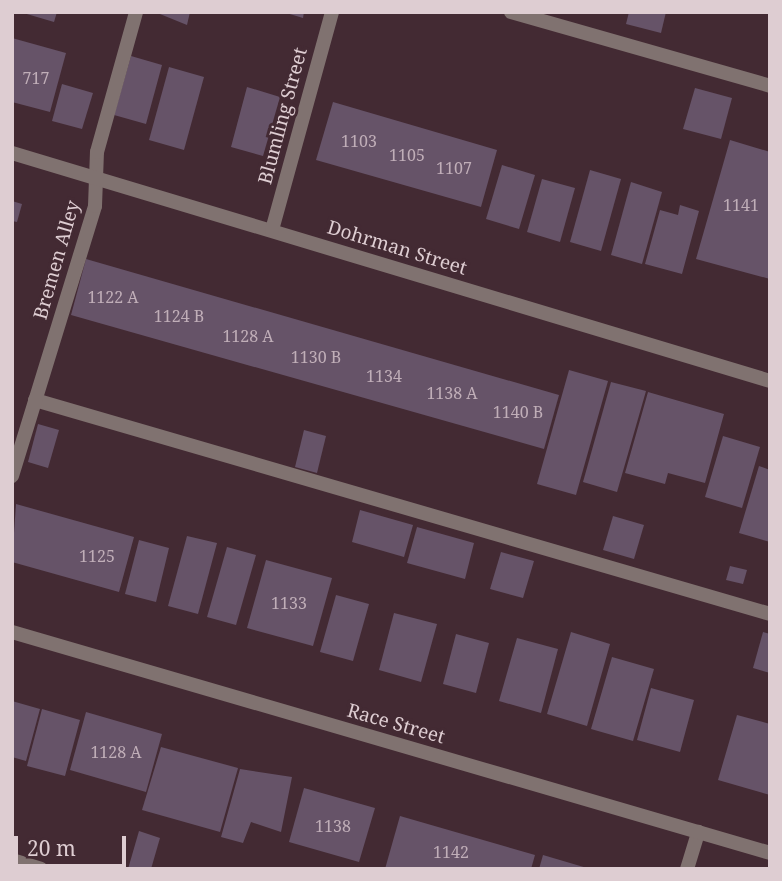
<!DOCTYPE html>
<style>
body{margin:0}
#map{position:relative;width:782px;height:881px;overflow:hidden;background:#432a33;font-family:"Noto Serif",serif}
div>[style]{position:absolute}
[style*='--x']{left:calc(var(--x)*1px);top:calc(var(--y)*1px);width:calc(var(--w)*1px);rotate:calc(var(--a)*1deg)}
.building>*{inset:0;background:#665368}
.lane>*{height:14px;margin:-7px;padding:0 7px;transform-origin:7px;border-radius:7px;background:#807270}
.street>*{height:14px;margin:-7px;padding:0 7px;transform-origin:7px;border-radius:7px;background:#807270}
span{translate:-50% -50%;white-space:nowrap;text-align:center;line-height:1.15;-webkit-text-stroke:6px #432a33;paint-order:stroke}
.number-label{font-size:16px;color:#c0aeb8}
.number-label span{-webkit-text-stroke-width:0}
.street-label{font-size:19px;color:#decdd2}
.frame{position:absolute;inset:0;border:14px solid #decdd2;pointer-events:none}
.scale{position:absolute;left:14px;top:836px;width:112px;height:32px;box-sizing:border-box;border:4px solid #decdd2;border-top:0;padding-left:9px;font-size:21px;line-height:24px;white-space:nowrap;color:#decdd2;-webkit-text-stroke:5px #432a33;paint-order:stroke}
</style>
<div id="map">
<div class="building">
<div style="clip-path:polygon(20px 12px,57px 12px,54px 22px)"></div>
<div style="clip-path:polygon(155px 12px,190px 12px,187px 25px)"></div>
<div style="clip-path:polygon(283px 12px,304px 12px,303px 18px)"></div>
<div style="clip-path:polygon(629px 12px,666px 12px,661px 33px,626px 24px)"></div>
<div style="clip-path:polygon(12px 38px,66px 53px,50px 112px,12px 102px)"></div>
<div style="clip-path:polygon(131px 56px,162px 65px,146px 124px,114px 115px)"></div>
<div style="clip-path:polygon(169px 67px,204px 77px,184px 150px,149px 140px)"></div>
<div style="clip-path:polygon(62px 84px,93px 93px,82px 129px,52px 121px)"></div>
<div style="clip-path:polygon(247px 87px,280px 97px,263px 156px,231px 147px)"></div>
<div style="clip-path:polygon(695px 88px,732px 98px,721px 139px,683px 129px)"></div>
<div style="clip-path:polygon(333px 102px,497px 150px,481px 207px,316px 160px)"></div>
<div style="clip-path:polygon(730px 140px,770px 152px,770px 279px,696px 259px)"></div>
<div style="clip-path:polygon(502px 165px,535px 175px,519px 229px,486px 219px)"></div>
<div style="clip-path:polygon(590px 170px,621px 179px,601px 251px,570px 242px)"></div>
<div style="clip-path:polygon(542px 179px,575px 188px,560px 242px,527px 232px)"></div>
<div style="clip-path:polygon(631px 182px,662px 192px,642px 264px,611px 255px)"></div>
<div style="clip-path:polygon(12px 201px,22px 204px,17px 222px,12px 221px)"></div>
<div style="clip-path:polygon(680px 205px,699px 211px,682px 274px,645px 264px,660px 210px,678px 215px)"></div>
<div style="clip-path:polygon(86px 259px,559px 395px,544px 449px,71px 315px)"></div>
<div style="clip-path:polygon(569px 370px,608px 381px,576px 495px,537px 484px)"></div>
<div style="clip-path:polygon(611px 382px,646px 391px,617px 492px,583px 482px)"></div>
<div style="clip-path:polygon(648px 392px,724px 414px,705px 483px,668px 473px,665px 484px,625px 473px)"></div>
<div style="clip-path:polygon(38px 424px,59px 430px,48px 468px,28px 462px)"></div>
<div style="clip-path:polygon(304px 430px,326px 436px,317px 473px,295px 467px)"></div>
<div style="clip-path:polygon(723px 436px,760px 447px,742px 508px,705px 497px)"></div>
<div style="clip-path:polygon(759px 466px,770px 470px,770px 542px,739px 533px)"></div>
<div style="clip-path:polygon(16px 504px,134px 537px,119px 592px,12px 562px)"></div>
<div style="clip-path:polygon(360px 510px,413px 525px,404px 557px,352px 542px)"></div>
<div style="clip-path:polygon(613px 516px,644px 525px,634px 559px,603px 550px)"></div>
<div style="clip-path:polygon(417px 527px,474px 543px,465px 579px,407px 563px)"></div>
<div style="clip-path:polygon(187px 536px,217px 543px,198px 614px,168px 606px)"></div>
<div style="clip-path:polygon(139px 540px,169px 548px,156px 602px,125px 594px)"></div>
<div style="clip-path:polygon(227px 547px,256px 555px,236px 625px,207px 617px)"></div>
<div style="clip-path:polygon(501px 552px,534px 561px,523px 598px,490px 589px)"></div>
<div style="clip-path:polygon(266px 560px,332px 578px,313px 646px,247px 628px)"></div>
<div style="clip-path:polygon(730px 566px,747px 570px,743px 584px,726px 580px)"></div>
<div style="clip-path:polygon(336px 595px,369px 604px,353px 661px,320px 652px)"></div>
<div style="clip-path:polygon(394px 613px,437px 624px,421px 682px,379px 670px)"></div>
<div style="clip-path:polygon(571px 632px,610px 644px,587px 726px,547px 714px)"></div>
<div style="clip-path:polygon(763px 632px,770px 634px,770px 673px,753px 668px)"></div>
<div style="clip-path:polygon(456px 634px,489px 643px,476px 693px,443px 684px)"></div>
<div style="clip-path:polygon(517px 638px,558px 649px,541px 713px,499px 701px)"></div>
<div style="clip-path:polygon(612px 657px,654px 669px,633px 741px,591px 729px)"></div>
<div style="clip-path:polygon(651px 688px,694px 700px,680px 752px,637px 740px)"></div>
<div style="clip-path:polygon(12px 701px,40px 709px,26px 761px,12px 757px)"></div>
<div style="clip-path:polygon(42px 709px,80px 720px,65px 776px,27px 766px)"></div>
<div style="clip-path:polygon(86px 712px,162px 734px,146px 792px,70px 770px)"></div>
<div style="clip-path:polygon(737px 715px,770px 724px,770px 795px,718px 780px)"></div>
<div style="clip-path:polygon(161px 747px,238px 768px,220px 832px,142px 810px)"></div>
<div style="clip-path:polygon(240px 769px,292px 777px,281px 832px,251px 822px,243px 843px,221px 837px)"></div>
<div style="clip-path:polygon(304px 788px,375px 808px,359px 862px,289px 842px)"></div>
<div style="clip-path:polygon(400px 816px,535px 855px,531px 869px,385px 869px)"></div>
<div style="clip-path:polygon(139px 831px,160px 838px,151px 869px,128px 869px)"></div>
<div style="clip-path:polygon(543px 855px,587px 868px,587px 869px,539px 869px)"></div>
</div>
<div class="lane">
<div style="--x:511;--y:12;--w:269;--a:15.9"></div>
<div style="--x:35;--y:400;--w:766;--a:16.23"></div>
<div style="--x:12;--y:476;--w:282;--a:-72.9"></div>
<div style="--x:95;--y:206;--w:54;--a:-87.9"></div>
<div style="--x:97;--y:152;--w:145;--a:-74.4"></div>
<div style="--x:12;--y:860;--w:30;--a:17"></div>
<div style="--x:687;--y:869;--w:39;--a:-73"></div>
</div>
<div class="street">
<div style="--x:12;--y:153;--w:792;--a:16.74"></div>
<div style="--x:272;--y:230;--w:226;--a:-74.6"></div>
<div style="--x:12;--y:632;--w:790;--a:16.25"></div>
</div>
<div class="number-label">
<span style="left:36px;top:78px">717</span>
<span style="left:359px;top:141px">1103</span>
<span style="left:407px;top:155px">1105</span>
<span style="left:454px;top:168px">1107</span>
<span style="left:741px;top:205px">1141</span>
<span style="left:113px;top:297px">1122 A</span>
<span style="left:179px;top:316px">1124 B</span>
<span style="left:248px;top:336px">1128 A</span>
<span style="left:316px;top:357px">1130 B</span>
<span style="left:384px;top:376px">1134</span>
<span style="left:452px;top:393px">1138 A</span>
<span style="left:518px;top:412px">1140 B</span>
<span style="left:97px;top:556px">1125</span>
<span style="left:289px;top:603px">1133</span>
<span style="left:116px;top:752px">1128 A</span>
<span style="left:333px;top:826px">1138</span>
<span style="left:451px;top:852px">1142</span>
</div>
<div class="street-label">
<span style="left:283px;top:116px;rotate:-75deg">Blumling Street</span>
<span style="left:397px;top:248px;rotate:17deg">Dohrman Street</span>
<span style="left:57px;top:260px;rotate:-74deg">Bremen Alley</span>
<span style="left:396px;top:724px;rotate:16deg">Race Street</span>
</div>
<div class="frame"></div>
<div class="scale">20 m</div>
</div>
